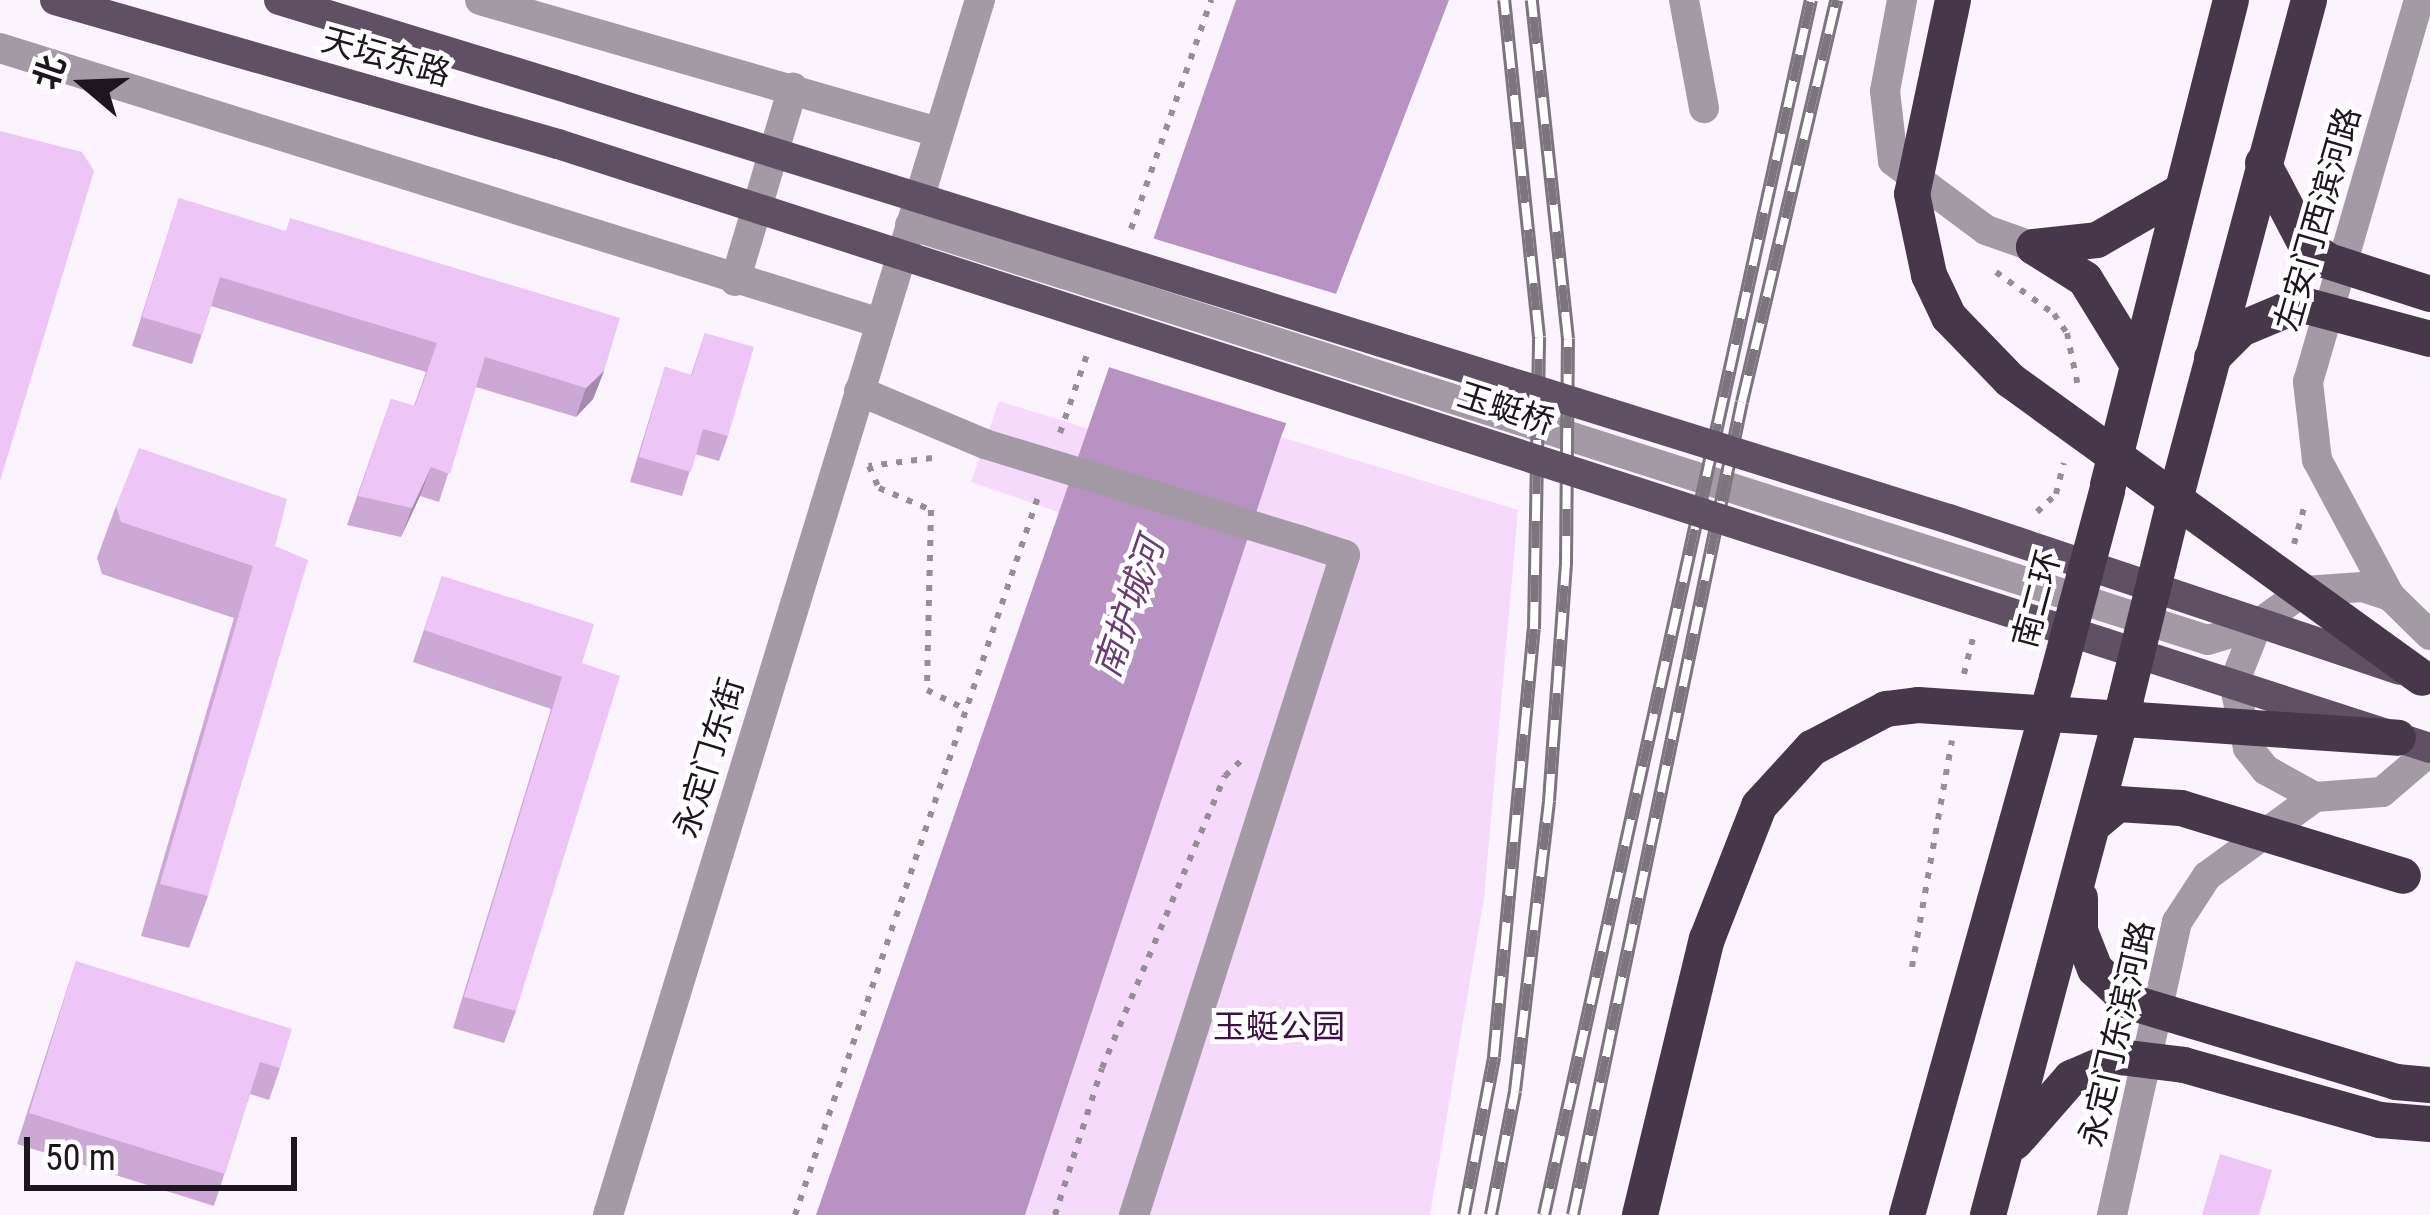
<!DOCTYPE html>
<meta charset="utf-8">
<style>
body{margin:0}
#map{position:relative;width:2430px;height:1215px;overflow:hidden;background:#fbf3fd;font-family:"Roboto Condensed","Noto Sans SC",sans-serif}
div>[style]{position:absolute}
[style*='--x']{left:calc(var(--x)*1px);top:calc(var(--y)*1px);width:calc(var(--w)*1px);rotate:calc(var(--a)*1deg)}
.green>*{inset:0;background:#f6dafc}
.water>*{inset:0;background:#b892c2}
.pier>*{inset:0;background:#fbf3fd}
.path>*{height:6px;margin-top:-3px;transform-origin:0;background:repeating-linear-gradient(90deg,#958e97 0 6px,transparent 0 15px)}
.minor>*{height:30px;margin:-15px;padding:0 15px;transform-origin:15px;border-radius:15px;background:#a39aa5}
.major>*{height:30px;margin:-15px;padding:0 15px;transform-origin:15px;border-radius:15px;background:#5f5063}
.highway>*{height:36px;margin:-18px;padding:0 18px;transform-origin:18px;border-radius:18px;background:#47374b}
.rail>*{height:14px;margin-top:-7px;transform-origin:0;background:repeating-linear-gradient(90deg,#fff 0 27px,#7c757e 0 54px);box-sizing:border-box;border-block:3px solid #7c757e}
.minor-bridge>*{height:30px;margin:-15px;padding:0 15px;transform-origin:15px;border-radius:15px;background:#a39aa5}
.major-bridge>*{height:30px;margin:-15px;padding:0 15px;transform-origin:15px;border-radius:15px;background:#5f5063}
.highway-bridge>*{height:36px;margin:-18px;padding:0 18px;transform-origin:18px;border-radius:18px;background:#47374b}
.wall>*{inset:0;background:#cca9d4}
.shaded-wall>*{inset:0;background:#a68aad}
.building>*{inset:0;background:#edc5f7}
span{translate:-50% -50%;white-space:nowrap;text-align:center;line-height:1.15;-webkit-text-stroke:9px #fff;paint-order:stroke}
.street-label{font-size:33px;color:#1d161f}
.park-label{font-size:33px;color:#400f4a}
.water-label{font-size:36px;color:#6c3b77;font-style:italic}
.north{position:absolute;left:24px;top:24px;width:120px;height:120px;-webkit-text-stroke:9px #fff;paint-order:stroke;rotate:289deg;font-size:33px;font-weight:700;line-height:48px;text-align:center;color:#1d161f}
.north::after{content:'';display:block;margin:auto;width:42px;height:54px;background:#1d161f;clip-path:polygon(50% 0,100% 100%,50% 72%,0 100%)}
.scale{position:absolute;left:24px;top:1137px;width:273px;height:54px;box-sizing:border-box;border:6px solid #1d161f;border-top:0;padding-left:15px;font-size:36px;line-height:42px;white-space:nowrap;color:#1d161f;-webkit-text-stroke:9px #fff;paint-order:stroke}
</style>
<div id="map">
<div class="green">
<div style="clip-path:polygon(999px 401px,1265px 484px,1281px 437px,1518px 510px,1484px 899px,1430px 1215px,1025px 1215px,1236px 574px,971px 482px)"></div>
</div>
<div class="water">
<div style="clip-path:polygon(1236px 0,1449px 0,1281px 437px,1025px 1215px,816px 1215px)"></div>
</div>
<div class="pier">
<div style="clip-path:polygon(1142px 235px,1343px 296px,1292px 425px,1099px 364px)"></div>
</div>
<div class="path">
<div style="--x:1131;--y:229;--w:243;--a:-70.7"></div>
<div style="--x:1996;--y:272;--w:72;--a:35.9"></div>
<div style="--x:2054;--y:314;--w:23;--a:56"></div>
<div style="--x:2067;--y:333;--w:54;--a:78.3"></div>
<div style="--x:1060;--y:433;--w:89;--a:-71"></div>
<div style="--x:932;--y:458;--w:64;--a:172.8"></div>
<div style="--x:869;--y:466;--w:24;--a:66"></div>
<div style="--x:879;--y:488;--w:56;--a:22.9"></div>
<div style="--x:931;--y:510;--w:180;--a:91.3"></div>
<div style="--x:927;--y:690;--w:45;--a:26.6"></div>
<div style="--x:2037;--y:512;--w:26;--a:-43"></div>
<div style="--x:2056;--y:494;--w:32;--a:-76"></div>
<div style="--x:2294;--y:544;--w:41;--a:-74.6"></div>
<div style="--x:1964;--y:674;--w:41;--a:-76"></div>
<div style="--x:1912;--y:967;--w:230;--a:-80"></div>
<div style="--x:795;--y:1215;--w:764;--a:-71.3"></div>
<div style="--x:1055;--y:1215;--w:154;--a:-72.3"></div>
<div style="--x:1102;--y:1068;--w:317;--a:-67.2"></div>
<div style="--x:1225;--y:776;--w:29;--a:-44"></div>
</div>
<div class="minor">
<div style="--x:480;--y:0;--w:477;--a:16.1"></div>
<div style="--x:1684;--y:0;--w:110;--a:79.5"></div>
<div style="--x:1902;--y:0;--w:93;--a:100.6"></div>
<div style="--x:1885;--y:91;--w:70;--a:83.5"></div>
<div style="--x:1893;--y:161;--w:116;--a:36.6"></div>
<div style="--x:1986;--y:230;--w:51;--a:19.5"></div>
<div style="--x:0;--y:48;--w:922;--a:17.35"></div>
<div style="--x:910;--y:225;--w:162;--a:17.7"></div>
<div style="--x:735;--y:281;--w:202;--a:-73.3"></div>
<div style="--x:1356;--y:368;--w:894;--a:17.71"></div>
<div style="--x:2208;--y:640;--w:51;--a:-17"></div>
<div style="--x:859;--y:391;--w:137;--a:22.8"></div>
<div style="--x:2390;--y:596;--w:154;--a:-118.2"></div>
<div style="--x:2317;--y:460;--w:79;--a:-96.6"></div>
<div style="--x:2308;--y:382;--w:398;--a:-73.8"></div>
<div style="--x:2430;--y:635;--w:56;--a:-135.7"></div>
<div style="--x:2390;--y:596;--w:29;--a:-162"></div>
<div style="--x:2362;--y:587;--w:58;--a:176.1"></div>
<div style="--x:2304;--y:591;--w:58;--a:144.1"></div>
<div style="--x:2257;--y:625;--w:62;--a:111.6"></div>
<div style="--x:2234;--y:683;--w:66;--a:77.8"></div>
<div style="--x:2248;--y:748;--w:28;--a:51"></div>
<div style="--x:2266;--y:770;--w:56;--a:28.9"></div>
<div style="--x:2315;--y:797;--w:67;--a:-4.3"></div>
<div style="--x:2382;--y:792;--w:63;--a:-40.5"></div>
<div style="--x:608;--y:1215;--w:1271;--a:-72.98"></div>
<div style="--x:1134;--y:1215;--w:693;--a:-72.27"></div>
<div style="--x:1345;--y:555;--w:48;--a:-161.9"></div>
<div style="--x:2112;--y:1215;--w:300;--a:-77.5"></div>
<div style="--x:2177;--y:922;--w:55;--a:-56.9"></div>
<div style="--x:2207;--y:876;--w:134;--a:-36.2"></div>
</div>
<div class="major">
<div style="--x:55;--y:0;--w:523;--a:15.98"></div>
<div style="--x:279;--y:0;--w:307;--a:17"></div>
</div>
<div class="highway">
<div style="--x:2263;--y:163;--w:93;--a:62.3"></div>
<div style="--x:2034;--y:247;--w:60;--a:32.1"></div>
<div style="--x:2085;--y:279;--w:101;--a:58.4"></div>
<div style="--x:2034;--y:247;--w:63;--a:-6.3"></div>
<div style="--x:2097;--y:240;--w:96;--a:-30"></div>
<div style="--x:2212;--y:358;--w:41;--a:-45"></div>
<div style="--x:2241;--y:329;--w:47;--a:-22.7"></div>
<div style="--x:2108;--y:485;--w:500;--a:-75.77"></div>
<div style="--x:2173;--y:507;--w:525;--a:-74.98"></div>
<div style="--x:2093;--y:825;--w:33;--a:-40"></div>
<div style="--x:2118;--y:804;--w:63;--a:3.6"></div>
<div style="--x:2080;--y:898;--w:33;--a:90"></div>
<div style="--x:2080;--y:931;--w:41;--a:68.5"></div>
<div style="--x:2095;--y:969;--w:48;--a:43.3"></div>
<div style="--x:2015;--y:1142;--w:85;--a:-48.8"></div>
<div style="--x:2071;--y:1078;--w:53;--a:-23.2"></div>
<div style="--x:1640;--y:1215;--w:284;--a:-76.4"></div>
<div style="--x:1707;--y:939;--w:143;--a:-68.6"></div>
<div style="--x:1759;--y:806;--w:79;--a:-47.6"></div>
<div style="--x:1812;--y:748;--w:84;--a:-27.8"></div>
<div style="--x:1886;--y:709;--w:32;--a:-7"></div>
<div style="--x:1907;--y:1215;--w:558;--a:-74.39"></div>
<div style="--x:1988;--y:1215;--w:535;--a:-75.05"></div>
</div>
<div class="rail">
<div style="--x:1464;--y:1215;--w:161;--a:-79.2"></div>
<div style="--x:1494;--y:1057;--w:430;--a:-84.7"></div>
<div style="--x:1534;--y:629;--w:292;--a:-89"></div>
<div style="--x:1539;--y:337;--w:339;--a:-95.9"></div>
<div style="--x:1491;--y:1215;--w:126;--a:-79"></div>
<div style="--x:1515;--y:1091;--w:292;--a:-83.3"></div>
<div style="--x:1549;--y:801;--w:239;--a:-85.9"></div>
<div style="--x:1566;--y:563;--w:224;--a:-89.5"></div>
<div style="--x:1568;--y:339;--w:341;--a:-96.1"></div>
<div style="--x:1544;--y:1215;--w:1244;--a:-77.61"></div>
<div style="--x:1573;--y:1215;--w:830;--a:-78.26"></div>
<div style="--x:1742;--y:402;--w:413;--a:-76.8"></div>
</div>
<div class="minor-bridge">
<div style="--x:1064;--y:274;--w:307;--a:17.8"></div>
<div style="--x:985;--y:444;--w:328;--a:17"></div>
</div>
<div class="major-bridge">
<div style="--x:573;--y:90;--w:1441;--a:17.32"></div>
<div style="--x:1949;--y:519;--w:475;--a:18.5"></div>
<div style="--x:558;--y:144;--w:1967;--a:17.88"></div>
</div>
<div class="highway-bridge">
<div style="--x:1953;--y:0;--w:198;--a:101.9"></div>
<div style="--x:1912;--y:194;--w:83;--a:78.1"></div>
<div style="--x:1929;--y:275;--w:47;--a:64.5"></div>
<div style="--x:1949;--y:317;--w:88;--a:45.9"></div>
<div style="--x:2010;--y:380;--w:508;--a:35.88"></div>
<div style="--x:2306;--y:245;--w:27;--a:36"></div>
<div style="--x:2328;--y:261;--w:107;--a:17.9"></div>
<div style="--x:2284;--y:311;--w:24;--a:-12"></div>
<div style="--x:2307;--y:306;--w:127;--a:15"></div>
<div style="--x:2057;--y:678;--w:194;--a:-75"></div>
<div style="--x:2126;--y:698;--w:197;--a:-76.2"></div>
<div style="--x:1918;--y:705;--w:481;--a:3.9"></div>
<div style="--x:2181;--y:808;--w:232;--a:17"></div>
<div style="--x:2130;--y:1002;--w:278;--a:16.7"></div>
<div style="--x:2396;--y:1082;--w:34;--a:5"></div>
<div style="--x:2120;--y:1057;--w:64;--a:7.1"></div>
<div style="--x:2184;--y:1065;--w:204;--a:15.7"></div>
<div style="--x:2380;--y:1120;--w:50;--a:4.6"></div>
</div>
<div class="wall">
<div style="clip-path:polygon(179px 198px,604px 371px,593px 399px,576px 417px,476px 387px,439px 502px,420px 496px,401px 537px,347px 525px,391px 399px,414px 406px,426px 372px,211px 306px,192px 364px,132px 346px)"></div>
<div style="clip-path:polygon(705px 333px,728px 436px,719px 461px,695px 454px,682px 496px,630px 482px,665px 367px,691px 375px)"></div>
<div style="clip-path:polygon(116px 506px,275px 546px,208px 896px,189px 948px,141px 936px,234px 618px,102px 574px,97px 558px)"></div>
<div style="clip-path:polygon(442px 576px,582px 663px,516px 1011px,504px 1043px,453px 1028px,551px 709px,413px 662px)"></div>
<div style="clip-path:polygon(76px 961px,280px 1068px,269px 1100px,250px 1094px,214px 1206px,17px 1144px)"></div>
</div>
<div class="shaded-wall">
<div style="clip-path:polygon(604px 371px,593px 399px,576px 417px,586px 388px)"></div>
<div style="clip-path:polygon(431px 467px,420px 496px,401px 537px,412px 508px)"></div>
</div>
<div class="building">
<div style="clip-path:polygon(0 131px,82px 152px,94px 171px,0 481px)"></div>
<div style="clip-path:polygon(179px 198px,286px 231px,290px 218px,620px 318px,604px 371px,586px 388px,485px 357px,450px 474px,431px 467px,412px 508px,358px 496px,391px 399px,415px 406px,437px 343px,220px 277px,202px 335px,142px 317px)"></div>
<div style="clip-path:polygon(705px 333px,754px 347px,728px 436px,703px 429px,691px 472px,639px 457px,665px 367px,692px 375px)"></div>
<div style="clip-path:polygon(139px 448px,287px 499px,275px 546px,308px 560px,208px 896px,160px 884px,253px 566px,121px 522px,116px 506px)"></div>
<div style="clip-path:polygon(442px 576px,594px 624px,582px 663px,620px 676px,516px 1011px,464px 997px,562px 677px,424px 630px)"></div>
<div style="clip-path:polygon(76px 961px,292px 1029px,280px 1068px,260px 1062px,225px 1174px,29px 1113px)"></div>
<div style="clip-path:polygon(2220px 1154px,2272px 1170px,2259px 1215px,2202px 1215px)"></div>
</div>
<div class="street-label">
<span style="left:386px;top:57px;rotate:16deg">天坛东路</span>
<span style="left:2318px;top:219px;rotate:-74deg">左安门西滨河路</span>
<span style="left:1506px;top:409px;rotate:18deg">玉蜓桥</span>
<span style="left:2037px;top:599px;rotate:-75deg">南二环</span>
<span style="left:709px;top:758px;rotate:-73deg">永定门东街</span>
<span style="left:2117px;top:1034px;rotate:-77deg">永定门东滨河路</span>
</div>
<div class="park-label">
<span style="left:1279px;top:1027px">玉蜓公园</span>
</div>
<div class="water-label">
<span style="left:1130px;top:608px;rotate:-71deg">南护城河</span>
</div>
<div class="north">北</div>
<div class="scale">50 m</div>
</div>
